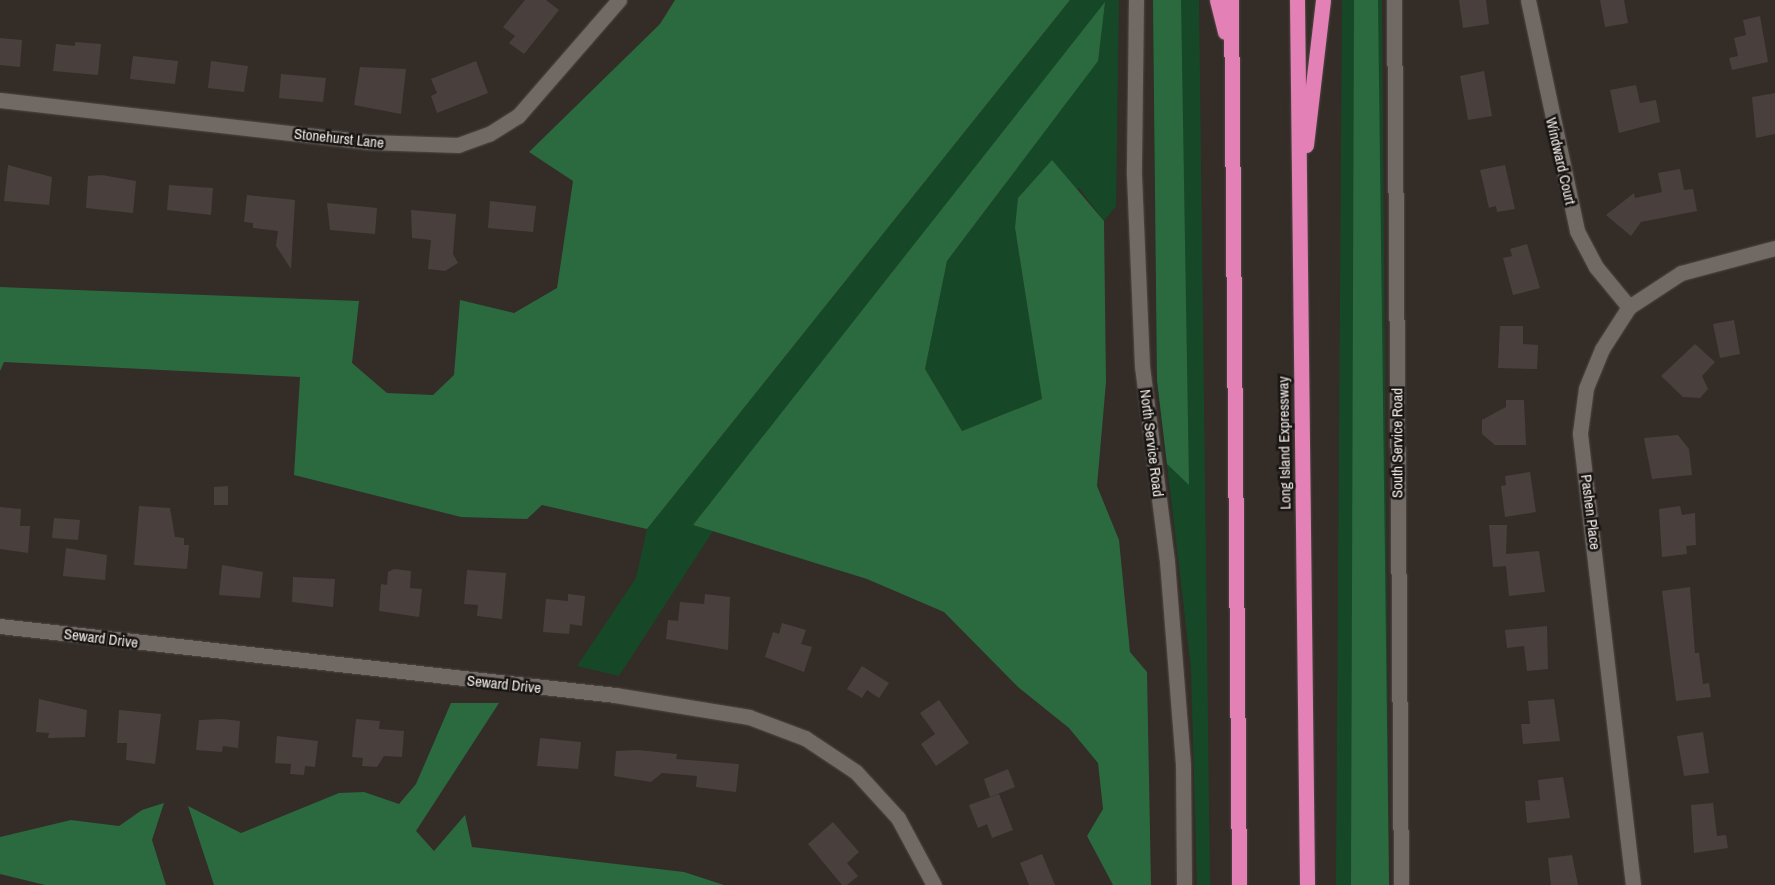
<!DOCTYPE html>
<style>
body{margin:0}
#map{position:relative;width:1775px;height:885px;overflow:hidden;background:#332c27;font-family:"Archivo Narrow",sans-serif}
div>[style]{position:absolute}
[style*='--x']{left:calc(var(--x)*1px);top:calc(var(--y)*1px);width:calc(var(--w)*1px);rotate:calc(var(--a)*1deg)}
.green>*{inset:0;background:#164828}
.forest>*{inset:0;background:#2b693f}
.building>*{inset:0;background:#49403d}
.roads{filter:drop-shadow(0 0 1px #4e4843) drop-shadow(0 0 1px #4e4843)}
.street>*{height:15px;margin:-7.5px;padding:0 7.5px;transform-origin:7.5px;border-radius:7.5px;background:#716963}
.secondary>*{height:15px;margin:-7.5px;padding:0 7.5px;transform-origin:7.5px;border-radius:7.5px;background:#716963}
.highway>*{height:15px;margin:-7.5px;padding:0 7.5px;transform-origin:7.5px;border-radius:7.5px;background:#e380b6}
span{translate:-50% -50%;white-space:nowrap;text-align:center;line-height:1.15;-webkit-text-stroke:5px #191513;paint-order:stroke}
.street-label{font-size:15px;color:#eee9e6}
</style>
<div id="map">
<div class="green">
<div style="clip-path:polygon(1070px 0,1119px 0,1116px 206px,1104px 221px,1079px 188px,1015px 228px,1042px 399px,962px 431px,925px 369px,947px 261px,1004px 186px,693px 525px,713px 531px,619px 676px,577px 666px,636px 578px,647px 529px)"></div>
<div style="clip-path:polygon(1153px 0,1199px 0,1210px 885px,1197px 885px,1191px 668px,1157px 380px)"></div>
<div style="clip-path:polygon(1342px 0,1382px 0,1389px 885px,1336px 885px)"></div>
</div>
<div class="forest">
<div style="clip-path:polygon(675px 0,1070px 0,647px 529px,542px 505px,527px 519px,461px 517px,294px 475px,300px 377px,4px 362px,0 371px,0 287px,359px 301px,352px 363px,387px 393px,433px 395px,454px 375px,460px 300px,514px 313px,557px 288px,573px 181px,529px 152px,660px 24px)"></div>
<div style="clip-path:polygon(1153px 0,1181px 0,1189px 485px,1167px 464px,1157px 380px)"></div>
<div style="clip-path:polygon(1354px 0,1378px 0,1389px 885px,1351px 885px)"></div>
<div style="clip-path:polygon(1105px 2px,1098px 61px,947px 261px,925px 369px,962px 431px,1042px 399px,1015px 228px,1018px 198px,1052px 160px,1104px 221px,1106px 382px,1097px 486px,1119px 540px,1130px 652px,1147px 672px,1151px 885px,1113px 885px,1087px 836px,1103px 809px,1098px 763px,1069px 728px,1018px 687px,944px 612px,867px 579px,693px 525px)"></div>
<div style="clip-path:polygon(451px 703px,499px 703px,416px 831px,434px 851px,465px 815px,472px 847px,684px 872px,724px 885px,214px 885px,188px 806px,241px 833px,339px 793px,364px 792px,399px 804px,416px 784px)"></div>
<div style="clip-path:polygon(164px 803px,152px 840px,166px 885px,45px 885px,0 874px,0 837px,71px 820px,119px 826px,142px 810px)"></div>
</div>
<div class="building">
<div style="clip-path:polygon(525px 0,546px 0,559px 10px,524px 54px,509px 43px,515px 36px,503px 27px)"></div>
<div style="clip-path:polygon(1459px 0,1486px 0,1489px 24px,1463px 28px)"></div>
<div style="clip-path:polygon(1600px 0,1624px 0,1628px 23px,1605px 27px)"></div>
<div style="clip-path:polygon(1760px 16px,1768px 62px,1732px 70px,1729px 58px,1738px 56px,1734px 38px,1746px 35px,1743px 20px)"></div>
<div style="clip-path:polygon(0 38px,22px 40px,20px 67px,0 65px)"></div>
<div style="clip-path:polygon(75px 42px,101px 44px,98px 75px,53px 71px,56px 44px,75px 46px)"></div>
<div style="clip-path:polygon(133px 56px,178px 61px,175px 84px,130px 79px)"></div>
<div style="clip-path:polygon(211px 61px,248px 66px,244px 92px,208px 88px)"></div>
<div style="clip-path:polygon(476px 61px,488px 93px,437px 113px,431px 96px,437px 93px,431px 79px)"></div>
<div style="clip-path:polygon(360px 67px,406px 69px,401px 114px,354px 105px)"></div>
<div style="clip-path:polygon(1484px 71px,1492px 116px,1468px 120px,1460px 76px)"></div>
<div style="clip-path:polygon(281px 74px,326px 78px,323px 102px,279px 98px)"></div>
<div style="clip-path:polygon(1636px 85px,1640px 103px,1656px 100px,1660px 122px,1619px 133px,1610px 90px)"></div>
<div style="clip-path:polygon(1775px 93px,1775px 134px,1756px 138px,1752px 97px)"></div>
<div style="clip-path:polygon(8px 165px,52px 177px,49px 205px,4px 201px)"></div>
<div style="clip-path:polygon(1505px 165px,1515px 209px,1497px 212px,1496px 206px,1489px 208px,1480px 170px)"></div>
<div style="clip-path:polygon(1680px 169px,1684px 190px,1693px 189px,1697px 211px,1641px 222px,1631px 236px,1606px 215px,1634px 193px,1635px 198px,1662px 192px,1658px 173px)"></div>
<div style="clip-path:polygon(102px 175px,136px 181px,133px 213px,86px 208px,88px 176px)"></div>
<div style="clip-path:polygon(169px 185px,213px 188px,211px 215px,167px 210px)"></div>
<div style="clip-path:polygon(247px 195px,295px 200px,291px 269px,276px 246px,278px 231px,253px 228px,253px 223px,244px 222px)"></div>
<div style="clip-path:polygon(490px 201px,536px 206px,533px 232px,488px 228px)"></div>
<div style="clip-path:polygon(327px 203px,377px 208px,375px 234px,330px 230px)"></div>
<div style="clip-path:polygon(411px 210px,456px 214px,453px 254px,458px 263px,445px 271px,428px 269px,431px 240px,412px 238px)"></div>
<div style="clip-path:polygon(1527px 244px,1540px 288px,1513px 295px,1503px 258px,1512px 256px,1510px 249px)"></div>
<div style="clip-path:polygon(1734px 320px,1740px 354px,1720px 358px,1713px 324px)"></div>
<div style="clip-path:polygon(1500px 326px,1523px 326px,1523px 344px,1538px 345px,1537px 369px,1498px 368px)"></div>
<div style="clip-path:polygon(1695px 344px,1715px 362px,1702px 376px,1708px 389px,1700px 398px,1683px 397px,1661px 376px)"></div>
<div style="clip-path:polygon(1506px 400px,1524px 400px,1526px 445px,1495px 445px,1482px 434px,1482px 420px,1506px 407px)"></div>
<div style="clip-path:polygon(1678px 435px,1689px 449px,1692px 475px,1652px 479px,1644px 438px)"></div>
<div style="clip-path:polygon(1530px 472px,1536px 512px,1505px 517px,1501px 486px,1506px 485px,1505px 476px)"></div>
<div style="clip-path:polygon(228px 486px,228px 505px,214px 505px,214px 487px)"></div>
<div style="clip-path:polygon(139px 506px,170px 508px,175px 537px,184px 538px,184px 545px,189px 545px,187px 569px,134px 565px)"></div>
<div style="clip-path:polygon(1680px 506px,1682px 515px,1695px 513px,1696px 545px,1686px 546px,1687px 554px,1662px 557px,1659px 509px)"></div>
<div style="clip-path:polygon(0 507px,21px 509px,20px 526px,30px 526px,28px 553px,0 549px)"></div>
<div style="clip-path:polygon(54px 518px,80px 520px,78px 540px,52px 538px)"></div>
<div style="clip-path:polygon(1489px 525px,1507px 525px,1506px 554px,1539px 551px,1545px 592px,1509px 596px,1506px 566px,1493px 567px)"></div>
<div style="clip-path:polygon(66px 548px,107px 555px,105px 580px,63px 576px)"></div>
<div style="clip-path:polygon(222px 565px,263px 572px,260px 598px,219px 595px)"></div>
<div style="clip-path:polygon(394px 569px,411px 571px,410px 588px,422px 589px,419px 617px,379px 611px,381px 584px,387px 585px,388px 572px)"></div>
<div style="clip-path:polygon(467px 570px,506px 573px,502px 619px,477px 616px,478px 605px,464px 604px)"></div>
<div style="clip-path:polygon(293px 577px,335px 579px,333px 607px,292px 602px)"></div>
<div style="clip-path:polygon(1690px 587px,1695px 653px,1699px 653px,1703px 684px,1709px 683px,1711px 697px,1676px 701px,1662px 591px)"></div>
<div style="clip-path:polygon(568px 594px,585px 596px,582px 626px,570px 624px,569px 634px,543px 632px,546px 599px,568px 601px)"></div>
<div style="clip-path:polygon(705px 594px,730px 597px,728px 650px,666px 639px,668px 620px,678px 621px,680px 602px,704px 604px)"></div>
<div style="clip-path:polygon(782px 623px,806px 630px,801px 644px,812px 647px,804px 672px,765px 657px,773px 632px,779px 634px)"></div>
<div style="clip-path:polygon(1547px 626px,1548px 669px,1527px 671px,1524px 646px,1507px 648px,1505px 630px)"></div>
<div style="clip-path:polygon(862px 666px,889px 683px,879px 698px,867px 690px,862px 698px,847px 689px)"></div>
<div style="clip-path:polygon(39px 699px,87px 710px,85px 737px,48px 738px,49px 733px,36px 732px)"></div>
<div style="clip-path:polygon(1554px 699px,1560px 741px,1523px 744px,1521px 724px,1530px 724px,1528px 701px)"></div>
<div style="clip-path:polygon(939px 700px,969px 743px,936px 766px,921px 744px,935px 734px,920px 713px)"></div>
<div style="clip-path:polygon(119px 710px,161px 714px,155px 764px,126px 760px,127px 743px,117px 743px)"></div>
<div style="clip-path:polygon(222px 719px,240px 721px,238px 748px,223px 746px,222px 752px,196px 750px,199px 720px)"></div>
<div style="clip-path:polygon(356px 719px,380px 721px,379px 729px,404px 731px,402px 757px,384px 756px,377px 767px,362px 766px,363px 758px,352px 757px)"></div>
<div style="clip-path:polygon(1703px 732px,1709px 773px,1684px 776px,1677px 736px)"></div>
<div style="clip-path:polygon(277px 736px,318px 741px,315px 767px,305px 766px,304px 775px,290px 774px,291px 764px,275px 763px)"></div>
<div style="clip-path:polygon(540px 738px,581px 742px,578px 769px,537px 766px)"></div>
<div style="clip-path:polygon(638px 750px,677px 754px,676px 759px,739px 764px,736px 792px,696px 787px,697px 776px,662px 773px,651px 782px,614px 776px,616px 751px)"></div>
<div style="clip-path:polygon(1008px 769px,1015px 787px,990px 797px,984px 779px)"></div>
<div style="clip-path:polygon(1563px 777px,1570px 818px,1527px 823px,1525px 801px,1540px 800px,1538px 780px)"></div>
<div style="clip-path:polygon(999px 794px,1013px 830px,992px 838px,987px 824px,978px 828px,969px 805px)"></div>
<div style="clip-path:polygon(1713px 803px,1717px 836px,1726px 835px,1728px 848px,1694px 853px,1691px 805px)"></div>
<div style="clip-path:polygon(833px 822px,859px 852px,847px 863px,858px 876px,847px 885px,842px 885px,808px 844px)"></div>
<div style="clip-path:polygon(1042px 854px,1055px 885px,1029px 885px,1020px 863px)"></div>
<div style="clip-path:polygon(1572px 855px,1578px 885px,1551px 885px,1548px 858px)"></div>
</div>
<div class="roads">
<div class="street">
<div style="--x:1528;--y:0;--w:236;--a:78"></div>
<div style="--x:1577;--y:231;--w:41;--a:62.2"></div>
<div style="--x:1596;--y:267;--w:52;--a:50.5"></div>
<div style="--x:0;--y:100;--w:370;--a:6.5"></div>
<div style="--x:368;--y:142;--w:90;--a:1.9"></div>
<div style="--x:458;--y:145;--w:33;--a:-20"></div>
<div style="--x:489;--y:134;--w:34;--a:-32"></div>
<div style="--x:518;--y:116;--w:154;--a:-49"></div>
<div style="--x:0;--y:626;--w:619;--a:6.4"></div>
<div style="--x:615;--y:695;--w:136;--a:9.3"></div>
<div style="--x:749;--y:717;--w:60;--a:20.6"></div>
<div style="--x:805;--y:738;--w:61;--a:33.7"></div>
<div style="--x:856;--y:772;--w:62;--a:47.6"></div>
<div style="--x:898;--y:818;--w:76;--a:61.8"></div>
<div style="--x:1633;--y:885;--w:455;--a:-96.7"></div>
<div style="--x:1580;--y:433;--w:45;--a:-82.4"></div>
<div style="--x:1586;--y:388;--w:42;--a:-67.7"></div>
<div style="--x:1602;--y:349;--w:50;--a:-57.3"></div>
<div style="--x:1629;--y:307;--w:62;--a:-33.2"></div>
<div style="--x:1681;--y:273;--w:97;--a:-14.9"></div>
</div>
<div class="secondary">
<div style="--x:1136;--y:0;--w:175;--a:90.7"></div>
<div style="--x:1134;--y:175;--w:191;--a:87.6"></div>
<div style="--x:1142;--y:366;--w:197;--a:82.7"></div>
<div style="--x:1167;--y:561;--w:205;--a:85.5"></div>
<div style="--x:1183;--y:765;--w:120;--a:89.5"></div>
<div style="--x:1394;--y:0;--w:885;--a:89.55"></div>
</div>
<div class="highway">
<div style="--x:1217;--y:0;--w:33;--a:76"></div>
<div style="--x:1231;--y:0;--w:885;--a:89.48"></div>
<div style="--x:1297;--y:0;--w:885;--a:89.35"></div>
<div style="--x:1306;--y:145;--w:146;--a:-83.3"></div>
</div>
</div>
<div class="street-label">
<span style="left:339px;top:138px;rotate:6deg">Stonehurst Lane</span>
<span style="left:1561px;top:161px;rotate:77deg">Windward Court</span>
<span style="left:1152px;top:443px;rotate:83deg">North Service Road</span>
<span style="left:1284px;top:443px;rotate:-91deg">Long Island Expressway</span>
<span style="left:1397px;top:443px;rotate:-90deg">South Service Road</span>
<span style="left:1591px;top:512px;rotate:83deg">Pashen Place</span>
<span style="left:101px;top:638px;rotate:7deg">Seward Drive</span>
<span style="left:504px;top:684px;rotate:6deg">Seward Drive</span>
</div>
</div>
